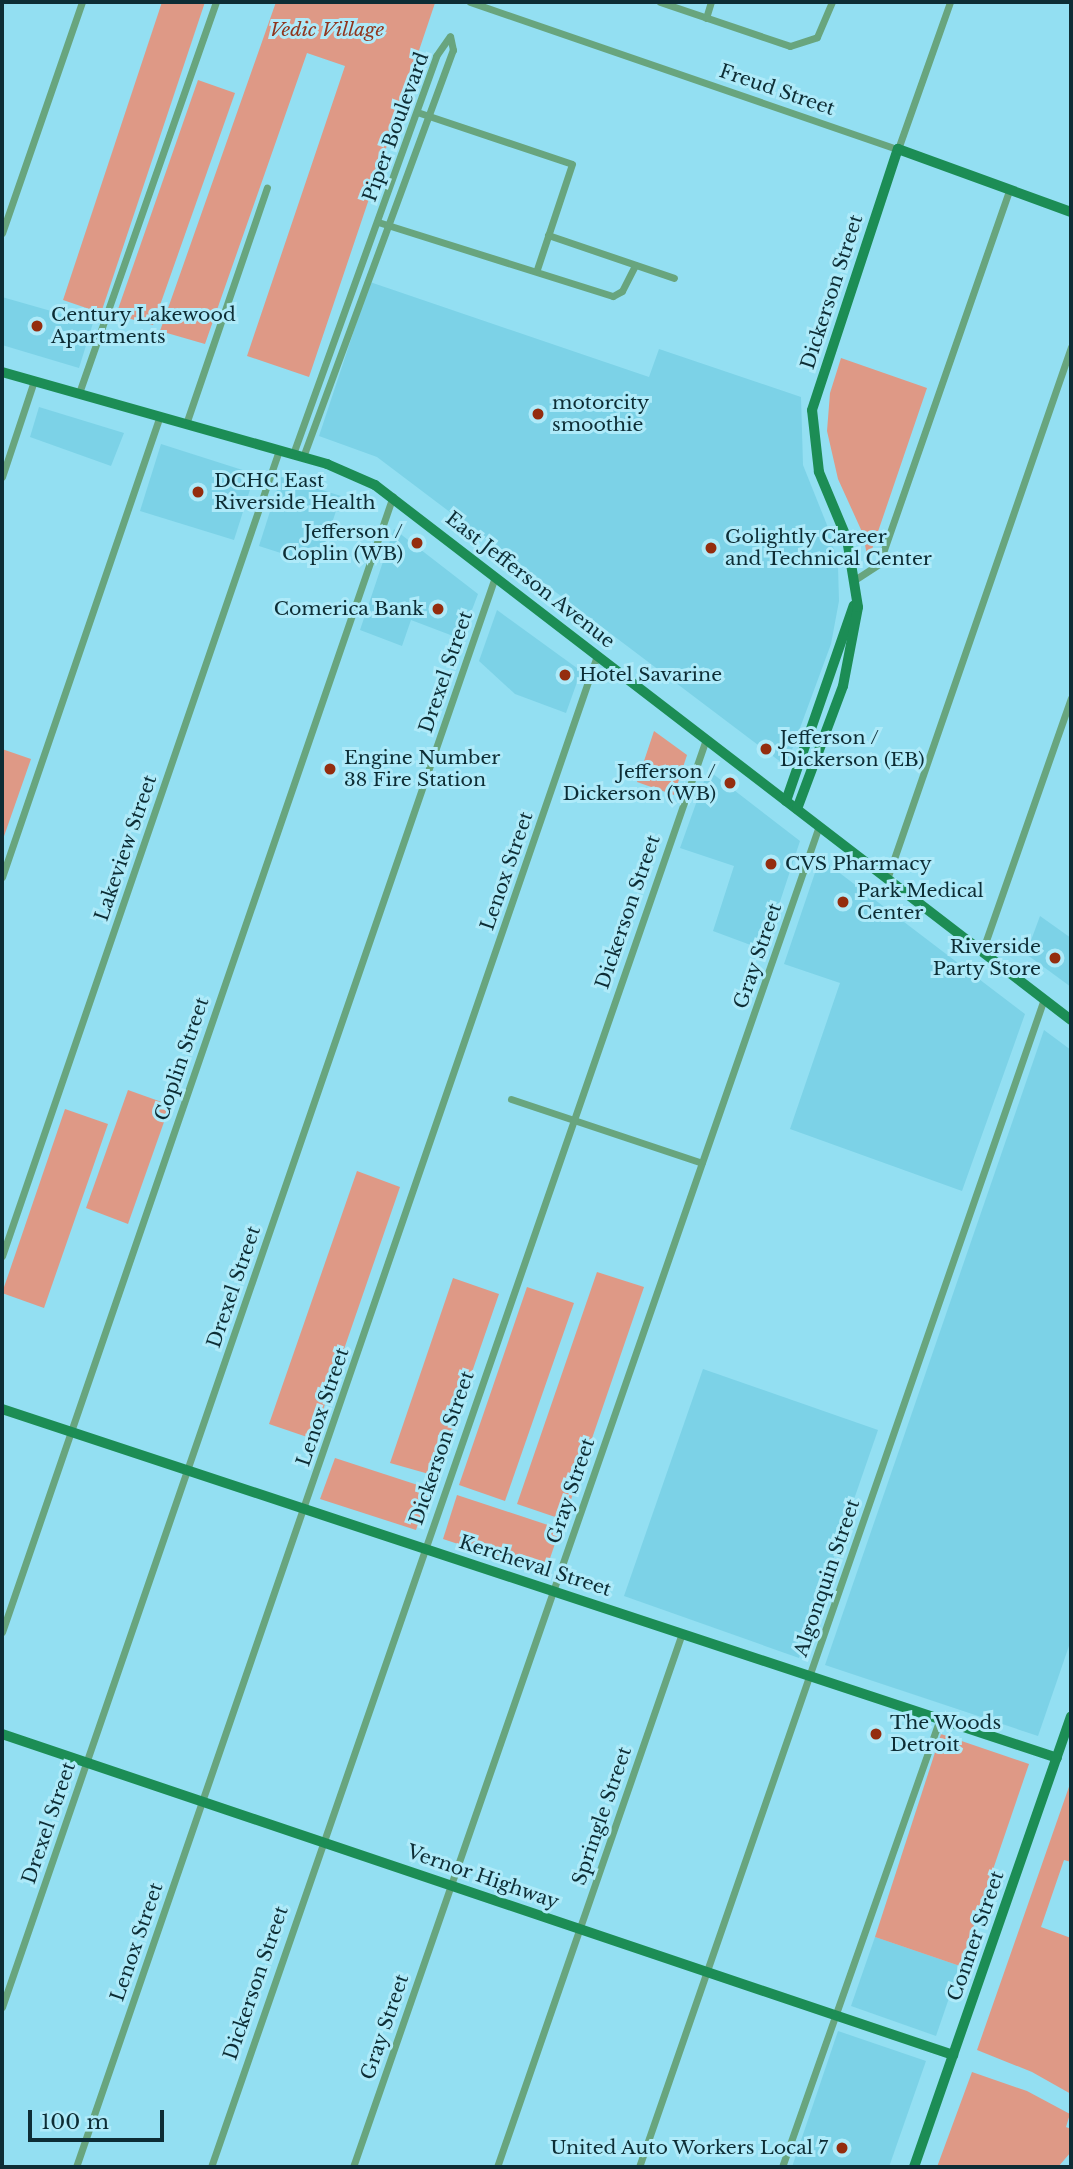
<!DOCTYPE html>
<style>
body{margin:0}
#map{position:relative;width:1073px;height:2169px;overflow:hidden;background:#93dff2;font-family:"Libre Baskerville",serif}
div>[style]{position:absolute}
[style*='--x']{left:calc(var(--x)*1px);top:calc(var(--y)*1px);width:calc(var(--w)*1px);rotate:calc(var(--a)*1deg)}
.built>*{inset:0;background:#7cd2e7}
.green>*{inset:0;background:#de9986}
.street>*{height:7px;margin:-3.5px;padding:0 3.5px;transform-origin:3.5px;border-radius:3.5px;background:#68a57e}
.secondary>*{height:10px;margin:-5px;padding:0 5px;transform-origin:5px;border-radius:5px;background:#1c8d55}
.dots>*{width:19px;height:19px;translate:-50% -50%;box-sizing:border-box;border:4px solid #aeeaf9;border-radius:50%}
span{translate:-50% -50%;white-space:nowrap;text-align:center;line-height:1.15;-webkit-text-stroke:6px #aeeaf9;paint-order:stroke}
.park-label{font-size:19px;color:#90351d;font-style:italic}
.street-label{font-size:19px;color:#0d2d35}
.poi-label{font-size:19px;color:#0d2d35}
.left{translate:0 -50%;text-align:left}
.right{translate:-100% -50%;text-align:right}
.frame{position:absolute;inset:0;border:4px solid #0d2d35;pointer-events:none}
.scale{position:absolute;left:28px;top:2110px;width:136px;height:32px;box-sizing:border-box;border:4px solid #0d2d35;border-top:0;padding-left:9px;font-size:21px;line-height:24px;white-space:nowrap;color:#0d2d35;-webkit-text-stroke:5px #aeeaf9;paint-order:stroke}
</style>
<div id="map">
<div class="built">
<div style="clip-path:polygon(370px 282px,649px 377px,659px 349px,801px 397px,803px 465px,829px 530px,838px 566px,839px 601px,831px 644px,786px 766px,377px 457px,319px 436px)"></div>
<div style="clip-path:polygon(2px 297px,93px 323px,79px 368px,2px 345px)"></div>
<div style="clip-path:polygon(39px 407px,124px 433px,111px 466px,30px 437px)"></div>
<div style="clip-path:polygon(161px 444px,255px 474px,234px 540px,140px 511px)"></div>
<div style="clip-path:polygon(281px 477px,341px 496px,318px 565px,259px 546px)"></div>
<div style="clip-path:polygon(394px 529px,478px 594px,461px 639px,411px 620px,402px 646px,360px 630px)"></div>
<div style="clip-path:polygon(497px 610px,581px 671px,566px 713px,515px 694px,479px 661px)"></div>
<div style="clip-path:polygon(708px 770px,800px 841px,764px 950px,713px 931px,734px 866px,680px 848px)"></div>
<div style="clip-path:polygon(820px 858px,1025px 1014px,962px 1191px,790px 1129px,840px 983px,784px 964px)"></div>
<div style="clip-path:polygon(1040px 916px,1071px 938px,1071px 987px,1026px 954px)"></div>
<div style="clip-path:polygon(1044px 1030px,1071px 1050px,1071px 1640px,1038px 1736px,825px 1665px)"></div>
<div style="clip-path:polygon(703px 1369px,878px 1430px,799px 1658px,624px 1596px)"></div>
<div style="clip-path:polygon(875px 1937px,960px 1966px,936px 2036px,851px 2006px)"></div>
<div style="clip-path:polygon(838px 2031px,926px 2061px,889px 2167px,792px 2167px)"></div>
</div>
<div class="green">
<div style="clip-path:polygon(162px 2px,205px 2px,101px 313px,63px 300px)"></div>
<div style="clip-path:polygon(276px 2px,435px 3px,309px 377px,247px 356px,345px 66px,307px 53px,205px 344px,160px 331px)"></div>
<div style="clip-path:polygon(198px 80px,235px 93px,153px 325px,116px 315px)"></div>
<div style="clip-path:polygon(841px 358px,927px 388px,868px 561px,863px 534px,838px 479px,827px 431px,830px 393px)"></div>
<div style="clip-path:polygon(654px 731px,687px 755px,674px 795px,637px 782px)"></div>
<div style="clip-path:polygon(2px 749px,31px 759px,2px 842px)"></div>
<div style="clip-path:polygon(128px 1090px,170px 1105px,128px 1224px,86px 1208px)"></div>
<div style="clip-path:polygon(65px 1109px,108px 1124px,44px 1308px,2px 1293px)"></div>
<div style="clip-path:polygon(357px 1171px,400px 1187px,313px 1439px,269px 1424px)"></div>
<div style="clip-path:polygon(597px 1272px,644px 1287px,564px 1520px,517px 1504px)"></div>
<div style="clip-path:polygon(453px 1278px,499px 1294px,436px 1476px,390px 1463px)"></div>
<div style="clip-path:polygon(527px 1287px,574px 1303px,505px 1501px,459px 1485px)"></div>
<div style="clip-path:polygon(335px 1458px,430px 1489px,416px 1530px,320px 1499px)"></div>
<div style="clip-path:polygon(457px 1495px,560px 1529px,545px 1573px,443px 1539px)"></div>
<div style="clip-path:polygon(941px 1734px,1029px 1764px,960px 1966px,875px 1937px)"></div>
<div style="clip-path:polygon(1071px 1781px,1071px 1862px,1064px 1860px,1041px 1927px,1071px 1938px,1071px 2094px,1032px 2072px,977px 2050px)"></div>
<div style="clip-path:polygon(972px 2072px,1027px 2091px,1070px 2114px,1066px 2127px,1071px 2129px,1071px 2152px,1058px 2167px,937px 2167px)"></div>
</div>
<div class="street">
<div style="--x:470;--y:2;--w:453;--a:19"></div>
<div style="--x:898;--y:149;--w:156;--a:-70.5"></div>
<div style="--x:660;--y:2;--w:137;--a:18.7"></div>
<div style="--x:790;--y:46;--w:28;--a:-18"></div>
<div style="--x:817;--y:37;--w:38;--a:-67"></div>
<div style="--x:706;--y:18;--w:17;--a:-73"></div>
<div style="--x:417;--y:112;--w:163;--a:18.5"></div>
<div style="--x:572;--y:164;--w:111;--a:108.4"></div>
<div style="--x:378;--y:222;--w:246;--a:17.5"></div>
<div style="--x:613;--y:296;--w:10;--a:-29"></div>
<div style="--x:622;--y:291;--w:29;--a:-63"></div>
<div style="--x:2;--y:233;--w:244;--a:-70.9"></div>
<div style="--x:548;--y:235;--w:133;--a:18.8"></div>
<div style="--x:79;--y:393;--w:414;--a:-70.7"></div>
<div style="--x:186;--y:424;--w:250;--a:-71.1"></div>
<div style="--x:293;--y:454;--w:423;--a:-70.2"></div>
<div style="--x:436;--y:56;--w:24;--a:-55"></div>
<div style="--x:303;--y:457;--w:434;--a:-69.8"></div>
<div style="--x:453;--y:50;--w:14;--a:-102"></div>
<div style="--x:2;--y:477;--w:101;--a:-71.6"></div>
<div style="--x:856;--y:579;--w:27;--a:-33"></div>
<div style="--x:879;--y:564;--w:396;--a:-70.8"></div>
<div style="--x:2;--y:877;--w:487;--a:-71.1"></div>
<div style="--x:887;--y:879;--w:563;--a:-70.92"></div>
<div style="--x:982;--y:952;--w:269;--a:-70.7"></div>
<div style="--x:511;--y:1099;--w:201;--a:18.5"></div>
<div style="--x:2;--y:1256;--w:852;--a:-71.03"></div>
<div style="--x:2;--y:1632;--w:1201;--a:-71.01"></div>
<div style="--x:2;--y:2007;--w:1513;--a:-70.98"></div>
<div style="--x:76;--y:2167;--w:1598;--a:-70.98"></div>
<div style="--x:211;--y:2167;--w:1511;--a:-70.88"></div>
<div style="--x:353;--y:2167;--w:1420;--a:-70.84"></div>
<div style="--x:497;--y:2167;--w:565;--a:-70.89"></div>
<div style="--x:639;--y:2167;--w:1236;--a:-70.88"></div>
<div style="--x:782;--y:2167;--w:475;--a:-70.6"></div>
</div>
<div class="secondary">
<div style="--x:2;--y:372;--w:338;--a:15.8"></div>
<div style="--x:327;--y:464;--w:52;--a:23.6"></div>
<div style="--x:375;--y:485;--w:878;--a:37.55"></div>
<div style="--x:786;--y:801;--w:207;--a:-70.9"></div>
<div style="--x:797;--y:809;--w:131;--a:-69.5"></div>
<div style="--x:843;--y:686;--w:80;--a:-79.2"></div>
<div style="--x:858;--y:607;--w:69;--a:-99.2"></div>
<div style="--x:847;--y:539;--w:73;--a:-112.7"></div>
<div style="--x:819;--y:472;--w:62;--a:-96.4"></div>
<div style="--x:812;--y:410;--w:275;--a:-71.8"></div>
<div style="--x:898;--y:149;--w:184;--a:20"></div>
<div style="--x:2;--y:1409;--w:1111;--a:18.3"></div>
<div style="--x:2;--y:1734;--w:1004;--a:18.65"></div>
<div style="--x:914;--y:2167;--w:477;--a:-70.8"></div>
</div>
<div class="dots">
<div style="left:37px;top:326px;background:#942d0f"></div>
<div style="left:538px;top:414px;background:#942d0f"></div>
<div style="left:198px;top:492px;background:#942d0f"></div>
<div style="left:417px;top:543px;background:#942d0f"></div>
<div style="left:711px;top:548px;background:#942d0f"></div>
<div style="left:438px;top:609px;background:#942d0f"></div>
<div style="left:565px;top:675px;background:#942d0f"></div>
<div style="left:766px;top:749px;background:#942d0f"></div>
<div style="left:330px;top:769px;background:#942d0f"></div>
<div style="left:730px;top:783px;background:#942d0f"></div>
<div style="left:771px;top:864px;background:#942d0f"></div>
<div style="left:843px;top:902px;background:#942d0f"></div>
<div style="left:1055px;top:958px;background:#942d0f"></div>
<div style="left:876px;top:1734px;background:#942d0f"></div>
<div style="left:842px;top:2148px;background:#942d0f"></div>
</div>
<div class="park-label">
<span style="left:327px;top:30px">Vedic Village</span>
</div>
<div class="street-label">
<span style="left:777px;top:90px;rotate:19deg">Freud Street</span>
<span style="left:396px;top:127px;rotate:-70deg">Piper Boulevard</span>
<span style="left:832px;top:292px;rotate:-72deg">Dickerson Street</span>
<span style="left:530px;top:580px;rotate:38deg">East Jefferson Avenue</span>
<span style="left:446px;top:672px;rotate:-71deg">Drexel Street</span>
<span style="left:126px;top:848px;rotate:-71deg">Lakeview Street</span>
<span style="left:507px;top:871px;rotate:-71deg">Lenox Street</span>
<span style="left:628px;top:912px;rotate:-71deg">Dickerson Street</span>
<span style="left:758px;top:956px;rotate:-71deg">Gray Street</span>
<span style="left:182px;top:1059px;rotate:-71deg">Coplin Street</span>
<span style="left:234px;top:1287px;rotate:-71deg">Drexel Street</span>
<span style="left:323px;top:1407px;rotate:-71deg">Lenox Street</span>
<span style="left:442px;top:1448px;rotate:-71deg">Dickerson Street</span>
<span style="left:571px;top:1491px;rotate:-71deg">Gray Street</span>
<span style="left:535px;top:1566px;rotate:18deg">Kercheval Street</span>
<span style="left:827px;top:1578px;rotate:-71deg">Algonquin Street</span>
<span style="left:602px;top:1816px;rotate:-71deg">Springle Street</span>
<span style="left:49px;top:1823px;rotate:-71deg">Drexel Street</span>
<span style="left:483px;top:1877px;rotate:19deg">Vernor Highway</span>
<span style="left:976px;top:1936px;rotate:-71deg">Conner Street</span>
<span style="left:137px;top:1942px;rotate:-71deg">Lenox Street</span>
<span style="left:256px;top:1983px;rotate:-71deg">Dickerson Street</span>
<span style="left:385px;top:2027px;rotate:-71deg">Gray Street</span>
</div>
<div class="poi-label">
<span class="left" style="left:51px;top:326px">Century Lakewood<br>Apartments</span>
<span class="left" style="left:552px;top:414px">motorcity<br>smoothie</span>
<span class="left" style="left:214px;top:492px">DCHC East<br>Riverside Health</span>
<span class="right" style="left:403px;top:543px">Jefferson /<br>Coplin (WB)</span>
<span class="left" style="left:725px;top:548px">Golightly Career<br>and Technical Center</span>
<span class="right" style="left:424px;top:609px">Comerica Bank</span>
<span class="left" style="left:579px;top:675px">Hotel Savarine</span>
<span class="left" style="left:780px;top:749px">Jefferson /<br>Dickerson (EB)</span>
<span class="left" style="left:344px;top:769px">Engine Number<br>38 Fire Station</span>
<span class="right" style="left:716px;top:783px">Jefferson /<br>Dickerson (WB)</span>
<span class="left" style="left:785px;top:864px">CVS Pharmacy</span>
<span class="left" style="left:857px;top:902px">Park Medical<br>Center</span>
<span class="right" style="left:1041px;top:958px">Riverside<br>Party Store</span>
<span class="left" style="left:890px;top:1734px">The Woods<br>Detroit</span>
<span class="right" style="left:828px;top:2148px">United Auto Workers Local 7</span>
</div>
<div class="frame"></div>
<div class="scale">100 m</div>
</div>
